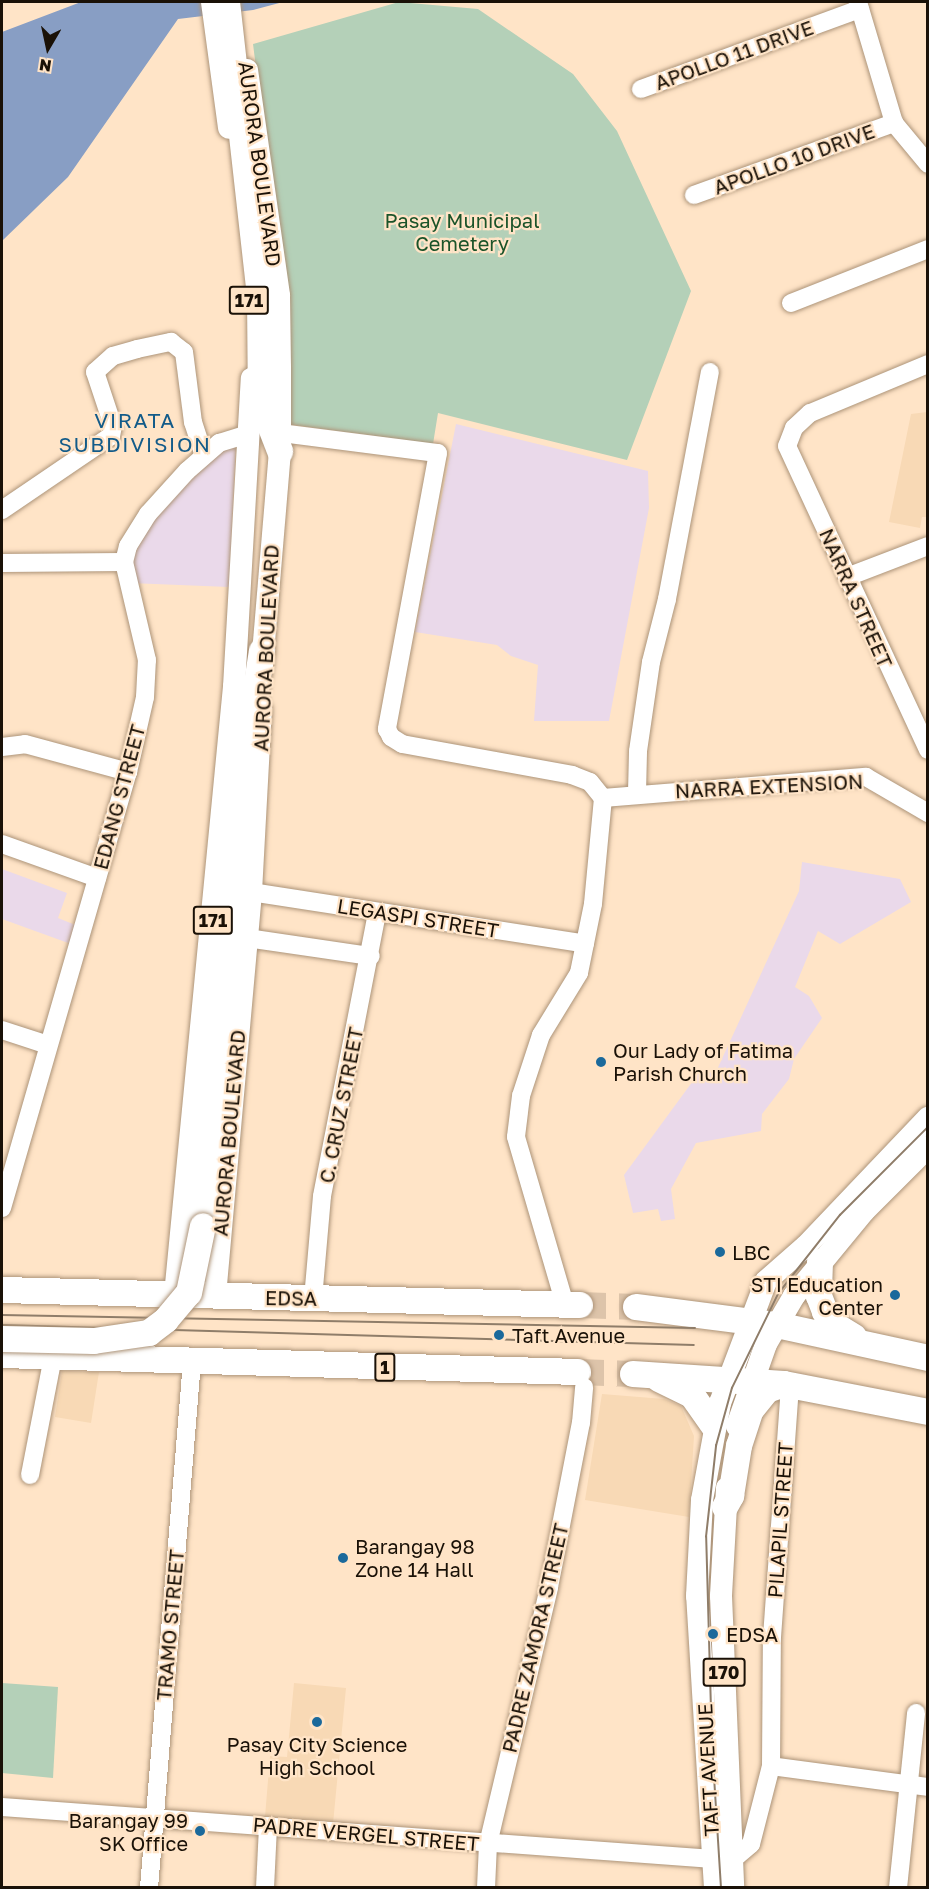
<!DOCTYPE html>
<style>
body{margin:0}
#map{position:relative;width:929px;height:1889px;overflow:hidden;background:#ffe4c7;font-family:"Golos Text",sans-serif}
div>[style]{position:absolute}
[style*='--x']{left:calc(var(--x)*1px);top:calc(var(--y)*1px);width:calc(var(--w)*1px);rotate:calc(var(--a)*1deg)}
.built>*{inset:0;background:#f8d9b5}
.industrial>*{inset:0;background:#ead9ea}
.green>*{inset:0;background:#b4d0b8}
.water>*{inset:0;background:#889ec4}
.highway-tunnel>*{height:26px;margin-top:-13px;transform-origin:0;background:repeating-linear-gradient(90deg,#ddc4aa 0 26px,transparent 0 39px)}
.roads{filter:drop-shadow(0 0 2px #ad9479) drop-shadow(0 0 2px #ad9479)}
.minor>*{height:18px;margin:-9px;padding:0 9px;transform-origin:9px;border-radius:9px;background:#fff}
.major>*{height:22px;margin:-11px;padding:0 11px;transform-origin:11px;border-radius:11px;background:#fff}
.highway>*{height:26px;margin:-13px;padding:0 13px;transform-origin:13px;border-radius:13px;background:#fff}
.tram>*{height:1.5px;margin:-0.75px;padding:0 0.75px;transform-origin:0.75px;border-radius:0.75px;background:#8f7d69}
.bridges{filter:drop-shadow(0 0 2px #ad9479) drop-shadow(0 0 2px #ad9479)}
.highway-bridge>*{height:26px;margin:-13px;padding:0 13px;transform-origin:13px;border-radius:13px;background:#fff}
.dots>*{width:16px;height:16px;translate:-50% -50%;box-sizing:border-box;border:3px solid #ffe4c7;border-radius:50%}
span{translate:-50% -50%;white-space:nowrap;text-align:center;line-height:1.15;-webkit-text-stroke:4.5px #ffe4c7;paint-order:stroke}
.shield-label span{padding:2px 4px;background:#ffe4c7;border:2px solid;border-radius:4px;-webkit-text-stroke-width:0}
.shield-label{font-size:18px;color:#1a1107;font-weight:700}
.street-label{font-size:20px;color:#1a1107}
.park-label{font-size:20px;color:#1a5329}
.poi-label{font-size:20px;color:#1a1107}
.left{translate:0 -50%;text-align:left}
.right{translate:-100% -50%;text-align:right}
.neighbourhood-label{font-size:21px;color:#135b89;letter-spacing:1.5px}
.frame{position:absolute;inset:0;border:3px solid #1a1107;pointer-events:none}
.north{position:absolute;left:18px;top:18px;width:60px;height:60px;-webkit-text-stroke:4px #ffe4c7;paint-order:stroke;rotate:189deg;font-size:16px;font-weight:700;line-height:24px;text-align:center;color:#1a1107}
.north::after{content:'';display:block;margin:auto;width:21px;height:27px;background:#1a1107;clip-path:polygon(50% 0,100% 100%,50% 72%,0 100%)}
</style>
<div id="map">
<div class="built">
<div style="clip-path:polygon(927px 412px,927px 517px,922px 517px,920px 528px,889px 522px,911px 414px)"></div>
<div style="clip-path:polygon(62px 1371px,99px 1372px,91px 1423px,55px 1417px)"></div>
<div style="clip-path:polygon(602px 1394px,664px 1399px,681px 1406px,694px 1436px,689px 1517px,585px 1500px)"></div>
<div style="clip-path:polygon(294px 1683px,346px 1688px,333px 1824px,265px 1817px,270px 1756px,287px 1757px)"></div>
</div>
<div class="industrial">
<div style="clip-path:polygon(456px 424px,648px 471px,649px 508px,609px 721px,534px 721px,538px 665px,511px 656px,497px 645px,415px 632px)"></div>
<div style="clip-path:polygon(236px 443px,229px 587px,130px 583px,128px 565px,156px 514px,213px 458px)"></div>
<div style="clip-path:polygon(802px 862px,900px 879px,911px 902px,840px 944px,818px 931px,795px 987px,809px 996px,822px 1018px,794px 1059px,789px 1079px,762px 1114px,761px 1131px,696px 1143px,671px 1189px,675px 1219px,661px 1221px,658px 1209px,633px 1213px,624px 1175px,701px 1070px,715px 1074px,799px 891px)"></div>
<div style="clip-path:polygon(2px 869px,67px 893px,58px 918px,78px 926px,71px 944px,2px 919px)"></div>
</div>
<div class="green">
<div style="clip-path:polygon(399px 2px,478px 9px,573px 74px,617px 131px,691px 291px,627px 460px,438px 413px,433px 444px,286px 424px,286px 306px,253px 44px)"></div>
<div style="clip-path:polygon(2px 1683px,58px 1687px,53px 1778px,2px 1773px)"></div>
</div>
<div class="water">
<div style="clip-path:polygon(81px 2px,283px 2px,253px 10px,178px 19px,68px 177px,2px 241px,2px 32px)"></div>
</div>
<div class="highway-tunnel">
<div style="--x:580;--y:1305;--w:56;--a:2"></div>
<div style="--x:578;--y:1372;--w:55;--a:2.1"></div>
</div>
<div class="roads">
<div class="minor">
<div style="--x:858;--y:2;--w:126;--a:73.4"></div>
<div style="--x:894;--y:123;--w:53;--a:50.3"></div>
<div style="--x:641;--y:89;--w:233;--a:-20.1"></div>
<div style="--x:694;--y:195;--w:213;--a:-19.8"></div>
<div style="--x:791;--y:303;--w:147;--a:-21.5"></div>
<div style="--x:928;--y:364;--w:128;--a:157.4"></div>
<div style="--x:810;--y:413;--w:22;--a:137"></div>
<div style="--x:794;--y:428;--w:19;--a:111"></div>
<div style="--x:787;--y:446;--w:335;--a:65.1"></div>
<div style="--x:281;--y:433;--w:158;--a:7.3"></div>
<div style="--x:438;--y:453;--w:281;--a:100.5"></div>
<div style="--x:387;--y:729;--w:9;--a:63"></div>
<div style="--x:391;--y:737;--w:13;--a:32"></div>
<div style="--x:402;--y:744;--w:173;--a:10.3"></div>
<div style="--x:572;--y:775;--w:19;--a:21"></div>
<div style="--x:590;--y:782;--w:21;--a:51"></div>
<div style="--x:603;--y:798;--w:106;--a:95.4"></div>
<div style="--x:593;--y:904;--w:70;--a:101.5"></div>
<div style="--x:579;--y:973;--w:73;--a:121.5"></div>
<div style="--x:541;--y:1035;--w:64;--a:108.2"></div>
<div style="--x:521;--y:1096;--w:41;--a:97"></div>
<div style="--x:516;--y:1137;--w:175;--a:73.7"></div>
<div style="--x:2;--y:510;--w:132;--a:-34.2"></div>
<div style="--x:111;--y:436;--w:10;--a:-79"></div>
<div style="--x:113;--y:426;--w:57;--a:-108.4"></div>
<div style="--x:95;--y:372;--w:24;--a:-42"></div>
<div style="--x:113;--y:356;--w:25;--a:-16"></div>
<div style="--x:137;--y:349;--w:35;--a:-12"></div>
<div style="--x:171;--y:342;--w:16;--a:38"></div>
<div style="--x:184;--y:352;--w:71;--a:82.7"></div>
<div style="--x:193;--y:422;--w:35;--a:72"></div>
<div style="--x:2;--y:563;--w:122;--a:-0.5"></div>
<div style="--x:847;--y:577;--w:87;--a:-20.9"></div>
<div style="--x:2;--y:747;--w:23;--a:-7"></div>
<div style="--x:25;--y:744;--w:107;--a:15.2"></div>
<div style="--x:637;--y:793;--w:42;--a:-88.6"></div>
<div style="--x:638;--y:751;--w:90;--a:-81.7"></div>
<div style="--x:651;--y:662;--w:65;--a:-75.7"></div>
<div style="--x:667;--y:599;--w:231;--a:-79.3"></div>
<div style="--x:603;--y:798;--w:264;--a:-4.6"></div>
<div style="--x:866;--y:777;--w:72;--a:30.1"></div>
<div style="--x:2;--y:844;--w:101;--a:19.7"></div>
<div style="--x:251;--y:892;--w:338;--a:8.8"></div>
<div style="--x:247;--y:938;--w:125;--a:8.3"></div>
<div style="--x:2;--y:1030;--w:48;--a:18.1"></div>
<div style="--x:2;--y:1208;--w:454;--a:-73.9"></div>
<div style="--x:128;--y:772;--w:77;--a:-77.2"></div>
<div style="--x:145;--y:697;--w:37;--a:-87"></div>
<div style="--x:147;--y:660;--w:101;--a:-103.2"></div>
<div style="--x:124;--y:562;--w:16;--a:-76"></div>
<div style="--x:128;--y:546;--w:38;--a:-58"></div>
<div style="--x:148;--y:514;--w:58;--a:-47.8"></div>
<div style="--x:187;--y:471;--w:43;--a:-41.2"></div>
<div style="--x:219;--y:443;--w:31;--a:-17"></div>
<div style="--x:313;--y:1299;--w:103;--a:-85"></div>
<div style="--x:322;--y:1196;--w:289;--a:-79"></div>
<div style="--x:30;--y:1475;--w:120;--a:-79"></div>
<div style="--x:771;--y:1766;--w:158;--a:7.6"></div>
<div style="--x:2;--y:1807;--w:713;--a:4.18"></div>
<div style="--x:713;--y:1859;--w:25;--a:-9"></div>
<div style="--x:738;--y:1855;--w:17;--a:-40"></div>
<div style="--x:751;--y:1844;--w:81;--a:-75.6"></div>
<div style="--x:771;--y:1766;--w:129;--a:-89.6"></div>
<div style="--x:772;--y:1637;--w:253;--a:-85.9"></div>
<div style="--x:149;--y:1888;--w:528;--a:-85.33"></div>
<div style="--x:265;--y:1888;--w:62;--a:-87.2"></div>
<div style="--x:486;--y:1888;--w:44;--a:-87.4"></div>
<div style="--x:488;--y:1844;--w:264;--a:-76.6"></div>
<div style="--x:549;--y:1587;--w:167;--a:-79"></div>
<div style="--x:581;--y:1423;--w:36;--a:-85"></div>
<div style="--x:898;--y:1888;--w:176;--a:-84.1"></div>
</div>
<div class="major">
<div style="--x:212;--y:2;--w:127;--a:82.3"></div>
<div style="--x:247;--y:70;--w:228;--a:81.9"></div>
<div style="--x:279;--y:296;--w:72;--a:89.2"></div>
<div style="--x:280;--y:368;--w:83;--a:90"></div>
<div style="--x:280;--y:451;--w:217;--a:94.8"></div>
<div style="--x:175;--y:1295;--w:611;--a:-84.46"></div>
<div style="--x:234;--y:687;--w:309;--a:-86.7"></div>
<div style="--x:215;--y:1296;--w:406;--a:-84.9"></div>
<div style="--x:251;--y:892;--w:183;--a:-86.9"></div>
<div style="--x:737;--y:1426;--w:87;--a:-70.5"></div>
<div style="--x:766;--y:1344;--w:56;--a:-59.7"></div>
<div style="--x:794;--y:1296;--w:110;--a:-50.5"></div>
<div style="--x:864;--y:1211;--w:91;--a:-45"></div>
<div style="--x:727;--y:1488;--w:108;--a:93.2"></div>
<div style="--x:721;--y:1596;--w:292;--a:87.6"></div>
<div style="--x:715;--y:1888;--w:293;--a:-93.5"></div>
<div style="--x:697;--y:1596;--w:96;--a:-87"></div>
<div style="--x:702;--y:1500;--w:99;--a:-79.5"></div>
<div style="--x:720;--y:1403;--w:130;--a:-69.3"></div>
<div style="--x:766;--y:1281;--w:53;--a:-41.2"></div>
<div style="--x:806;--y:1246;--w:177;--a:-46.4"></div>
</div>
<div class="highway">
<div style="--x:227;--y:2;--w:295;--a:83.6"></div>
<div style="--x:260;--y:295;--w:107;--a:89.5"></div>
<div style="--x:261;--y:402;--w:53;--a:68.8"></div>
<div style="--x:203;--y:1226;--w:486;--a:-84.7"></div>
<div style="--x:248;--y:742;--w:92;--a:-81.3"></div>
<div style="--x:820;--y:1262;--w:34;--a:92"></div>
<div style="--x:819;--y:1296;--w:17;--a:69"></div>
<div style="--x:825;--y:1312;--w:18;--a:52"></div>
<div style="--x:836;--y:1326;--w:21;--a:31"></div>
<div style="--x:2;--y:1290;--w:578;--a:1.49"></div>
<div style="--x:636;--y:1307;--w:142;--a:7.3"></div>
<div style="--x:777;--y:1325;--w:155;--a:12.3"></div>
<div style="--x:2;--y:1355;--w:576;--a:1.69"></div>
<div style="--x:633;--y:1374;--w:151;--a:3.8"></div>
<div style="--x:784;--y:1384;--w:147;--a:11"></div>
<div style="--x:659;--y:1379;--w:37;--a:26"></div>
<div style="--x:692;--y:1395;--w:38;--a:55"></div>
<div style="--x:725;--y:1507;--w:13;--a:-61"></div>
<div style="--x:731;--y:1496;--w:51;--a:-80.9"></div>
<div style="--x:739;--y:1446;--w:38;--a:-72"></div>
<div style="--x:751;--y:1410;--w:26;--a:-51"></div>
<div style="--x:767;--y:1390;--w:18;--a:-19"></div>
</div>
</div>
<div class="tram">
<div style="--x:2;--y:1315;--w:693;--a:1.07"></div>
<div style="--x:2;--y:1325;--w:692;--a:1.66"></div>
<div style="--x:721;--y:1888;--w:142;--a:-93.6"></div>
<div style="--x:712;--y:1746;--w:209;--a:-91.6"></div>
<div style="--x:706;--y:1537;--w:92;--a:-83.7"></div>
<div style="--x:716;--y:1446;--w:60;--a:-74.6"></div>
<div style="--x:732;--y:1388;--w:105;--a:-63.9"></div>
<div style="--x:778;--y:1294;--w:100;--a:-51.9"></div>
<div style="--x:840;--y:1215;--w:124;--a:-45"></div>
</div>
<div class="bridges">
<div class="highway-bridge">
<div style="--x:2;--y:1339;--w:92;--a:1.2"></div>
<div style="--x:94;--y:1341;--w:56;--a:-8.3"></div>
<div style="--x:149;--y:1333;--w:21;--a:-37"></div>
<div style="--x:166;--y:1320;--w:35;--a:-50"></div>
<div style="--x:189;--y:1293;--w:68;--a:-78.2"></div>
</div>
</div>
<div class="dots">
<div style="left:601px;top:1062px;background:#1b699b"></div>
<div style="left:720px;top:1252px;background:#1b699b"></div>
<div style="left:895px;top:1295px;background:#1b699b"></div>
<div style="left:499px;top:1335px;background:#1b699b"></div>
<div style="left:343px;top:1558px;background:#1b699b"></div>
<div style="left:713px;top:1634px;background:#1b699b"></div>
<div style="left:317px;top:1722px;background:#1b699b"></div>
<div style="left:200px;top:1831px;background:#1b699b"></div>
</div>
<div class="shield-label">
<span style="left:249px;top:300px">171</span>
<span style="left:213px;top:920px">171</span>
<span style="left:385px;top:1367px">1</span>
<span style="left:724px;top:1672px">170</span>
</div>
<div class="street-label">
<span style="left:734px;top:55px;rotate:-20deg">APOLLO 11 DRIVE</span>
<span style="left:794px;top:159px;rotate:-20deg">APOLLO 10 DRIVE</span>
<span style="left:260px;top:164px;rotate:82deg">AURORA BOULEVARD</span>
<span style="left:856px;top:598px;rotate:66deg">NARRA STREET</span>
<span style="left:266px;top:648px;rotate:-87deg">AURORA BOULEVARD</span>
<span style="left:769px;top:786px;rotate:-3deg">NARRA EXTENSION</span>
<span style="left:119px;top:797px;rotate:-75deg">EDANG STREET</span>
<span style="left:418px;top:918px;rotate:9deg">LEGASPI STREET</span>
<span style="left:341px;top:1105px;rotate:-79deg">C. CRUZ STREET</span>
<span style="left:229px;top:1133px;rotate:-85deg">AURORA BOULEVARD</span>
<span style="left:291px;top:1298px;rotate:1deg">EDSA</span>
<span style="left:780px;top:1520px;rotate:-86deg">PILAPIL STREET</span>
<span style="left:170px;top:1625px;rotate:-85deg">TRAMO STREET</span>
<span style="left:535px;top:1638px;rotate:-77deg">PADRE ZAMORA STREET</span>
<span style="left:708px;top:1770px;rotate:-93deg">TAFT AVENUE</span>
<span style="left:366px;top:1834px;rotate:5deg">PADRE VERGEL STREET</span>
</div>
<div class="park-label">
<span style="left:462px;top:232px">Pasay Municipal<br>Cemetery</span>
</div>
<div class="poi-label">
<span class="left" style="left:613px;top:1062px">Our Lady of Fatima<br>Parish Church</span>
<span class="left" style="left:732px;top:1252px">LBC</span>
<span class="right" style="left:883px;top:1296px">STI Education<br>Center</span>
<span class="left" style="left:512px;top:1335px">Taft Avenue</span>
<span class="left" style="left:355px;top:1558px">Barangay 98<br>Zone 14 Hall</span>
<span class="left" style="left:726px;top:1634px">EDSA</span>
<span style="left:317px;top:1756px">Pasay City Science<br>High School</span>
<span class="right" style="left:188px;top:1832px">Barangay 99<br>SK Office</span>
</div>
<div class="neighbourhood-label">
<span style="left:135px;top:432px">VIRATA<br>SUBDIVISION</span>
</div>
<div class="frame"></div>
<div class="north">N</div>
</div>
